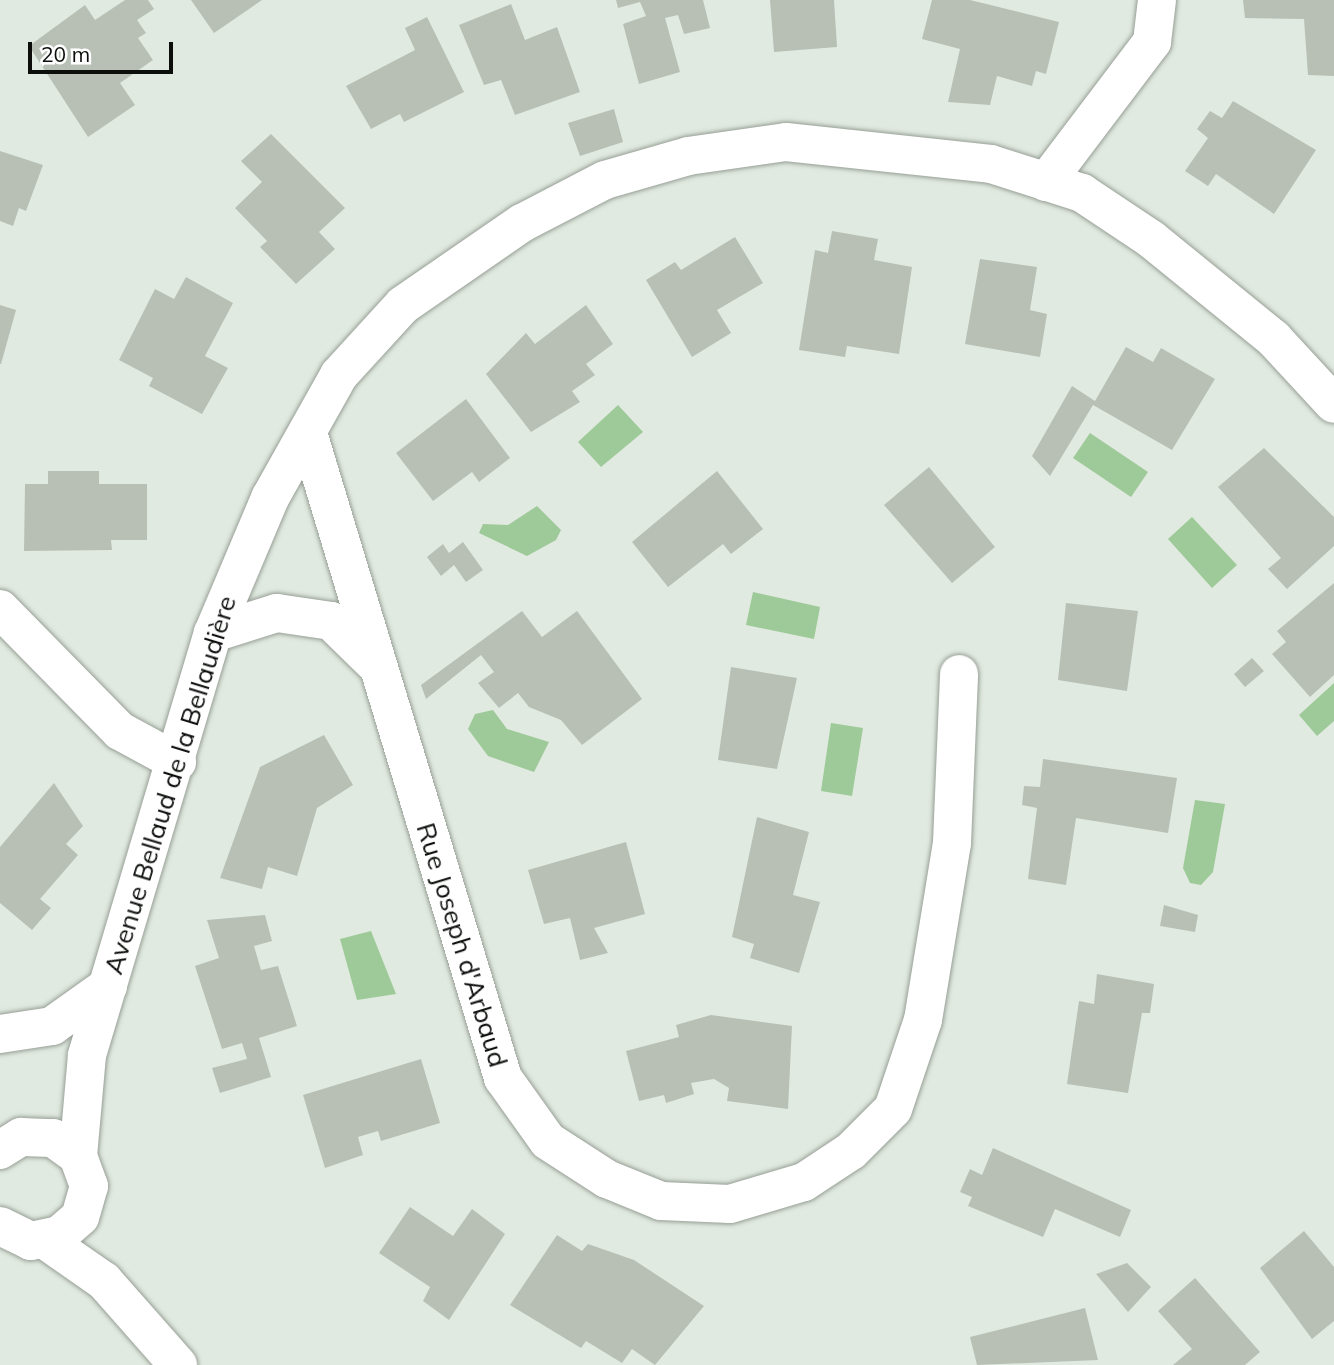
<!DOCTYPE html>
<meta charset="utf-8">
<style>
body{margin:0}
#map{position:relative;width:1334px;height:1365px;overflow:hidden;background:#e1eae0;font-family:Mulish,sans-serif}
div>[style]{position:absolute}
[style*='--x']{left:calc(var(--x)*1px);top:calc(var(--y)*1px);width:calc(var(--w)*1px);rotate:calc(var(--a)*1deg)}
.water>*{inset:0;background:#9dca98}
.building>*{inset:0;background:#b8c0b6}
.roads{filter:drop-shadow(0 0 2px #979f96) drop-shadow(0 0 2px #979f96)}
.minor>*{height:38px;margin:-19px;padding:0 19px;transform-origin:19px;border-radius:19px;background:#fff}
span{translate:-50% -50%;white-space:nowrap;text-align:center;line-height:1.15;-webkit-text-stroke:5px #fff;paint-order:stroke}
.street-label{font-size:26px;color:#0b0e0b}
.scale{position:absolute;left:28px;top:42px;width:145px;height:32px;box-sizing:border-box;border:4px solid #0b0e0b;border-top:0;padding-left:9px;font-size:21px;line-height:24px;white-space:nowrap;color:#0b0e0b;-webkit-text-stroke:5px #fff;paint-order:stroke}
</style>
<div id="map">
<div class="water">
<div style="clip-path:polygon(618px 405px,643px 432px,601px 467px,578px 442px)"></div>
<div style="clip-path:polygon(1090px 433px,1148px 472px,1131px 497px,1073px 458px)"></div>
<div style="clip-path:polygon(537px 506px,561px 530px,556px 540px,527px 556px,479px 533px,483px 524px,508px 525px)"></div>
<div style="clip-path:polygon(1192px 517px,1237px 565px,1212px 588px,1168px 539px)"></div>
<div style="clip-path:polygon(753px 592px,820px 607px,814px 639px,746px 625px)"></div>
<div style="clip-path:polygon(1334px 683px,1334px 721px,1317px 736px,1299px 715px)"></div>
<div style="clip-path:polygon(493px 710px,507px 729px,549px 742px,534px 772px,488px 756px,468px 729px,475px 714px)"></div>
<div style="clip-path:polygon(831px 723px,863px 728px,852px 796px,821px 791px)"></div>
<div style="clip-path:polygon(1195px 800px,1225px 804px,1213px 872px,1201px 885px,1190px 883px,1183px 868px)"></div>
<div style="clip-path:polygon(371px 931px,396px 994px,357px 1000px,340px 939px)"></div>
</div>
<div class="building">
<div style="clip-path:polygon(125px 0,148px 0,154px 9px,137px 20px,146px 33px,138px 38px,153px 60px,120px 83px,135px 105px,88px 137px,29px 46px,85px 5px,95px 20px)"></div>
<div style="clip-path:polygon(191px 0,262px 0,214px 33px)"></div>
<div style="clip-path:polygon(616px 0,703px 0,710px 28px,684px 34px,678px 15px,665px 18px,680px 72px,639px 84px,623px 24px,646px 16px,640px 2px,618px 8px)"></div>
<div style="clip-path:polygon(770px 0,834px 0,837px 47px,774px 52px)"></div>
<div style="clip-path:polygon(932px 0,970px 0,1059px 22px,1046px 74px,1036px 71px,1032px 86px,997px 76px,990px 105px,948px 102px,960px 49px,922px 39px)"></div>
<div style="clip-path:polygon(1243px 0,1334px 0,1334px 76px,1308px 75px,1304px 19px,1245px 18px)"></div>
<div style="clip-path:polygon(511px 4px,525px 40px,557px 27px,580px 92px,515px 115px,501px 80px,484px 85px,459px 25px)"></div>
<div style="clip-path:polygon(427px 17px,464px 92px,404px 122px,400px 114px,371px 129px,346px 86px,415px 50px,405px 28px)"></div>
<div style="clip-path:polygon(1233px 101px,1316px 150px,1274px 214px,1216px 174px,1208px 186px,1185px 171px,1208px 138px,1197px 129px,1210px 111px,1222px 118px)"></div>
<div style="clip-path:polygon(614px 109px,623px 142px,580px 156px,568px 123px)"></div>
<div style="clip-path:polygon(271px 134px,345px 208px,319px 232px,335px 249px,296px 284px,260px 247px,267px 241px,235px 208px,262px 182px,241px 161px)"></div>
<div style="clip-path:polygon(0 151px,43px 165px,26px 211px,19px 208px,13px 226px,0 221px)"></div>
<div style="clip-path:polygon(832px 231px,878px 239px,874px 260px,912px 267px,899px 354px,847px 346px,845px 357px,799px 350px,815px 250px,828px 253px)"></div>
<div style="clip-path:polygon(735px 237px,763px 283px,717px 310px,731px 333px,692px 357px,646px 280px,675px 262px,681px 270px)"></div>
<div style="clip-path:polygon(980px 259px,1037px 267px,1030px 310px,1047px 314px,1040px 357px,965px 344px)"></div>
<div style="clip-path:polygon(186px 277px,233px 303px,205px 356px,228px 368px,202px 414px,149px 386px,153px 378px,119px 360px,155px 289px,174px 299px)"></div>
<div style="clip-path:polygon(0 305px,16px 310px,1px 364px,0 364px)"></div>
<div style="clip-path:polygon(586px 305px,613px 344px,586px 364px,595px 375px,572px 391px,580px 402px,531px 432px,486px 374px,526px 333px,535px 344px)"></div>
<div style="clip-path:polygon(1126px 347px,1153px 362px,1161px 348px,1215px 379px,1172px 450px,1093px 405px,1050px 476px,1032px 456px,1072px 386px,1095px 401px)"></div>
<div style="clip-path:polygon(466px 399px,510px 458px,479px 482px,472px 472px,433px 501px,396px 453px)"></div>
<div style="clip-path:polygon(1264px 448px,1334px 517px,1334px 546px,1287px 589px,1268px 569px,1281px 558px,1218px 487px)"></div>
<div style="clip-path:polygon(929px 467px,995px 547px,952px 583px,884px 505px)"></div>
<div style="clip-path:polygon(48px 471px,99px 471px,99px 484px,147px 484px,147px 540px,111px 540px,112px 550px,24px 551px,25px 484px,48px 484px)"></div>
<div style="clip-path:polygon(717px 471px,763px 529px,731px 554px,723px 544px,668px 587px,632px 542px)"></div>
<div style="clip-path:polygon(463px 542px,483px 570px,466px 582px,454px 565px,441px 576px,427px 557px,443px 544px,449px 553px)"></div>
<div style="clip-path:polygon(1334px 583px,1334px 675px,1310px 697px,1272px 654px,1286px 642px,1277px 631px)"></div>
<div style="clip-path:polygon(1066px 603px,1138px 611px,1127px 691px,1058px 680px)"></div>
<div style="clip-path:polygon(522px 611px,542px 637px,577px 611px,642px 699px,582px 745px,561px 720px,529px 707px,518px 693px,499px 708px,478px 683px,494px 672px,481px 655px,426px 699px,421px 685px)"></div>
<div style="clip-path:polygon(1252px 658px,1264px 671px,1245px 687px,1234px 674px)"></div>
<div style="clip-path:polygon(731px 667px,797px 678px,777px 769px,718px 760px)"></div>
<div style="clip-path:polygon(324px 735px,353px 785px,317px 808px,297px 876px,268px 867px,262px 889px,220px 878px,260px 767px)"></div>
<div style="clip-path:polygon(1043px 759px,1177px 778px,1168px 833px,1076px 818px,1066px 885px,1028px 879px,1037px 808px,1022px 805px,1024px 786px,1040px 787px)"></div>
<div style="clip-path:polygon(54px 783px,83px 826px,66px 844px,78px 855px,40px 899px,51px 908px,32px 930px,0 903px,0 847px)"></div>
<div style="clip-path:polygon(757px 817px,809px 832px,793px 895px,820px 902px,799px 973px,750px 958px,754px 944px,732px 937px)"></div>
<div style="clip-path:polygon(626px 842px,645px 914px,594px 928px,608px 953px,580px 960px,570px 918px,544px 924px,528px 870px)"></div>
<div style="clip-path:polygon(1164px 905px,1198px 915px,1195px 932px,1160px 926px)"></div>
<div style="clip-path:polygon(265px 915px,272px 941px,254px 946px,261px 970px,278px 966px,297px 1026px,259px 1038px,271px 1077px,220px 1093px,212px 1068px,247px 1059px,242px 1043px,222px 1049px,195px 966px,219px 958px,207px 920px)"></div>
<div style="clip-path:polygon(1097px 974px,1154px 984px,1150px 1013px,1142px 1013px,1128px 1093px,1067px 1084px,1079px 1001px,1094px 1004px)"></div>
<div style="clip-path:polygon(711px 1015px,792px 1026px,788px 1109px,727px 1101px,729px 1088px,714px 1079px,691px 1083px,694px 1094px,666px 1103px,664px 1095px,639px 1101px,626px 1051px,679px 1037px,676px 1025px)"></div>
<div style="clip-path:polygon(421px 1059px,440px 1123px,381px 1141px,378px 1131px,358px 1137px,363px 1155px,325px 1168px,303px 1095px)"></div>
<div style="clip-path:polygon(993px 1148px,1131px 1210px,1120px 1237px,1055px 1209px,1043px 1237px,968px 1206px,972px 1197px,960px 1192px,970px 1169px,982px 1175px)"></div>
<div style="clip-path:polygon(410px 1207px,453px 1236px,472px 1209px,505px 1234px,449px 1320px,423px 1301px,430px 1287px,379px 1253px)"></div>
<div style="clip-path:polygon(1304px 1231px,1334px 1267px,1334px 1321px,1312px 1339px,1260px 1268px)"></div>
<div style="clip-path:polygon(557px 1235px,582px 1251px,588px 1244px,634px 1260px,704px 1306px,655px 1365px,632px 1349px,622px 1363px,586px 1341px,581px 1348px,510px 1305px)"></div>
<div style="clip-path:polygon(1127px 1263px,1151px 1287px,1128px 1312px,1096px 1274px)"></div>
<div style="clip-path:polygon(1195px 1278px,1260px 1352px,1245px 1365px,1173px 1365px,1192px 1349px,1158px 1311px)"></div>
<div style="clip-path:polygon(1085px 1308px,1098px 1360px,977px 1365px,970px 1337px)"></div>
</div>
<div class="roads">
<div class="minor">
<div style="--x:1046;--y:182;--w:176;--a:-52.9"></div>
<div style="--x:1152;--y:42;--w:42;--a:-83.2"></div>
<div style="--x:308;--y:433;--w:674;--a:73.18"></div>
<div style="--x:503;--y:1078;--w:77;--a:54.5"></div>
<div style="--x:548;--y:1141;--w:70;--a:32.8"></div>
<div style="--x:607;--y:1179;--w:58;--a:22.2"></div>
<div style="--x:661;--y:1201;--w:69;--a:2.5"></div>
<div style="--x:730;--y:1204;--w:77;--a:-16.6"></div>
<div style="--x:804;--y:1182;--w:56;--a:-33.4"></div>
<div style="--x:851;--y:1151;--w:59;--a:-45"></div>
<div style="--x:893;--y:1109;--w:94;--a:-71.4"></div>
<div style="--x:923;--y:1020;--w:179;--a:-80.7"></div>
<div style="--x:952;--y:843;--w:169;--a:-87.6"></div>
<div style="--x:0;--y:609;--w:171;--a:45.5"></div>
<div style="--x:120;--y:731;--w:65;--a:28.5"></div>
<div style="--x:213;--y:633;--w:67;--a:-17.4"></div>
<div style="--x:277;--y:613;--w:55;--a:8.4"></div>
<div style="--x:331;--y:621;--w:60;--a:44.3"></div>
<div style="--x:0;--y:1034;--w:53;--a:-8.7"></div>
<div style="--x:52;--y:1026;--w:69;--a:-35.5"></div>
<div style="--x:0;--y:1150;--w:25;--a:-32"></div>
<div style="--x:21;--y:1137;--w:32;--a:2"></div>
<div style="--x:53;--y:1138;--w:31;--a:36"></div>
<div style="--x:78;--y:1156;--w:32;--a:70"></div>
<div style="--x:89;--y:1186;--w:32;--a:106"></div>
<div style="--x:80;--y:1217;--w:28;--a:139"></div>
<div style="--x:59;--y:1235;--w:29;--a:168"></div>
<div style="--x:31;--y:1241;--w:34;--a:-154"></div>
<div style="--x:78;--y:1156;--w:101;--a:-84.9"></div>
<div style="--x:87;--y:1055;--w:440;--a:-73.4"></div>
<div style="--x:213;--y:633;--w:147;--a:-67.1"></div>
<div style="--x:270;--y:498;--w:141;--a:-60.7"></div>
<div style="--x:339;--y:375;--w:95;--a:-47.6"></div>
<div style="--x:403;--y:305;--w:145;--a:-34.6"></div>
<div style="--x:522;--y:223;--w:93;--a:-27.4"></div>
<div style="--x:605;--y:180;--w:86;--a:-16.1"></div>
<div style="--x:688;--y:156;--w:99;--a:-8.1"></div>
<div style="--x:786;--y:142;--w:206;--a:6.1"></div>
<div style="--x:991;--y:164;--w:96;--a:17.7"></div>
<div style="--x:1082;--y:193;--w:83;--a:33.7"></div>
<div style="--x:1151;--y:239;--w:159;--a:39.1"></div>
<div style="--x:1274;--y:339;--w:88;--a:47.3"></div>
<div style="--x:45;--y:1240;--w:72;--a:34.8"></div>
<div style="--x:104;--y:1281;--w:112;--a:48.6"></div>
</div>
</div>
<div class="street-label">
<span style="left:170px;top:785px;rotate:-73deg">Avenue Bellaud de la Bellaudière</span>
<span style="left:462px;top:945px;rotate:73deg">Rue Joseph d'Arbaud</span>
</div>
<div class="scale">20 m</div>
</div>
